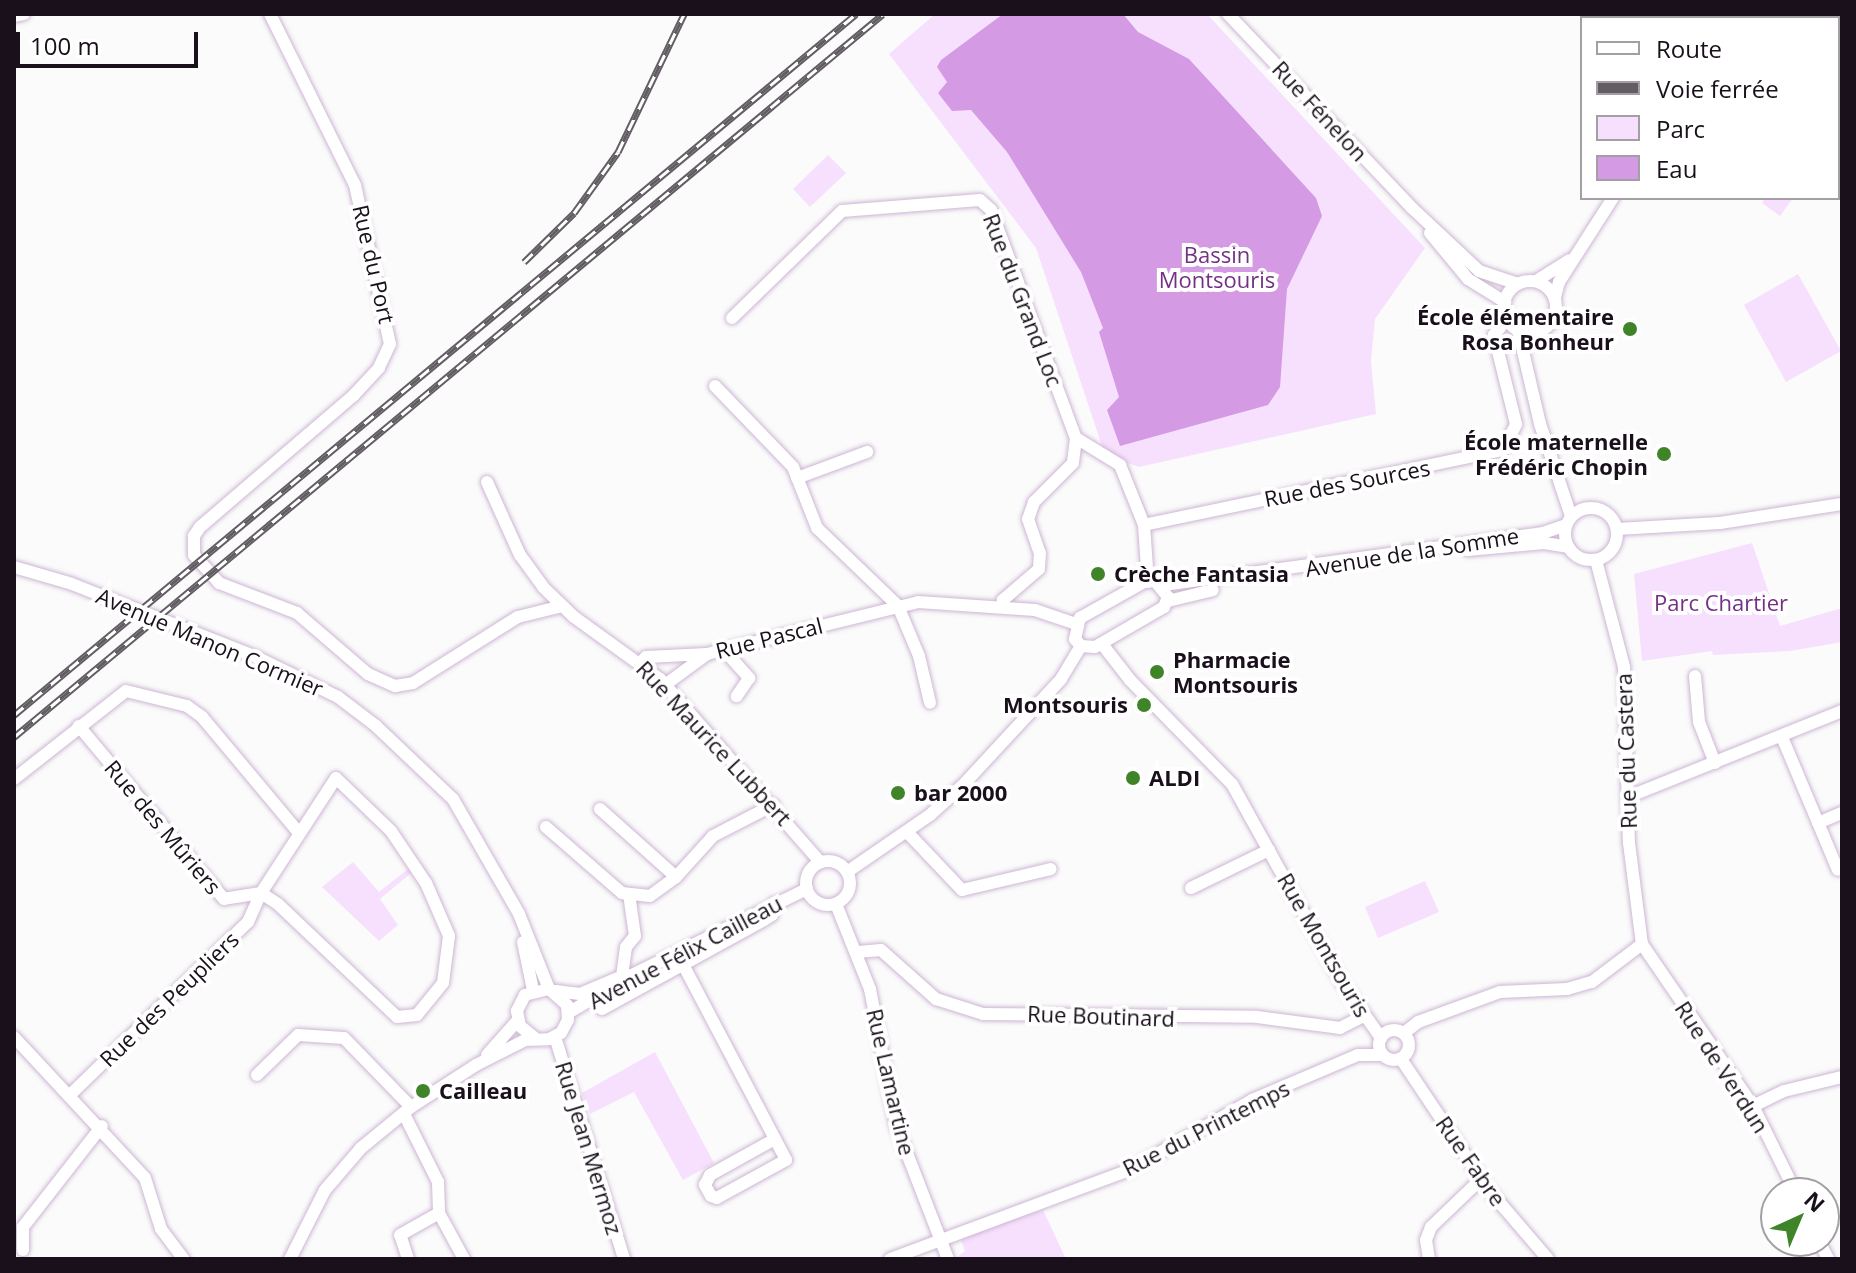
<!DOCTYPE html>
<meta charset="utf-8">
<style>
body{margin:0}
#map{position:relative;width:1856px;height:1273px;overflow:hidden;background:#fbfbfb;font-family:"Open Sans",sans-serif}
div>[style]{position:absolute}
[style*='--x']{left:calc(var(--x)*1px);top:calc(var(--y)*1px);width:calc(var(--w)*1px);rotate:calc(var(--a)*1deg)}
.green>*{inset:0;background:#f7e0fd}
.water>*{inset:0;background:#d49ae3}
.roads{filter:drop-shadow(0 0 2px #cdb6d3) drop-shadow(0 0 2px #cdb6d3)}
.minor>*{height:12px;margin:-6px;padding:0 6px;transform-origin:6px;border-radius:6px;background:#fff}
.minor>.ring{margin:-6px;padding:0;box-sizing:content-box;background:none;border:12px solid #fff;border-radius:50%}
.rail>*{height:7px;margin-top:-3.5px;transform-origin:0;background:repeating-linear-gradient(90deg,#fff 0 12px,#625c63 0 24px);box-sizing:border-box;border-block:2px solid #625c63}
.dots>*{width:22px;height:22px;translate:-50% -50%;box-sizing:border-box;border:4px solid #fff;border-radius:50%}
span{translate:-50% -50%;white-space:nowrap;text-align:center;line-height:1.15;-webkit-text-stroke:8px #fff;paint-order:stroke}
.street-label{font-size:22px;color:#19101b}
.park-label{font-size:22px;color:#743085}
.poi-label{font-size:22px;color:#19101b;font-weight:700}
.right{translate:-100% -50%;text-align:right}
.left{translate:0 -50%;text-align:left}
.frame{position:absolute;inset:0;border:16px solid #19101b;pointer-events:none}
.legend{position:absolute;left:1580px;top:16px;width:260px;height:184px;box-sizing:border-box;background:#fff;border:2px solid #a39fa4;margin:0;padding:10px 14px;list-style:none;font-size:24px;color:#19101b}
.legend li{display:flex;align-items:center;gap:16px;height:40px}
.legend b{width:40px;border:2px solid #a39fa4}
.north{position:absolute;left:1760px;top:1177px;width:80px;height:80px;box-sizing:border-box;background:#fff;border:2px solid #a39fa4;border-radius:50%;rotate:44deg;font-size:22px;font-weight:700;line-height:32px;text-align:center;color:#19101b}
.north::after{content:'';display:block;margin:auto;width:28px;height:36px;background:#3f8429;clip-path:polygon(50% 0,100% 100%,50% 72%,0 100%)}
.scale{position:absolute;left:16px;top:32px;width:182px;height:36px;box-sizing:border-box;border:4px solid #19101b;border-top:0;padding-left:10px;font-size:24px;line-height:28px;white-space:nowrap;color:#19101b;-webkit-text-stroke:6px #fff;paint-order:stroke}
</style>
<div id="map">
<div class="green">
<div style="clip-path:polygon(935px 14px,1207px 14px,1425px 248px,1375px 319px,1371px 361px,1376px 414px,1139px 467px,1105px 455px,1036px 248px,889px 54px)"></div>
<div style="clip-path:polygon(828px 155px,846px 173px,810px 207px,793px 189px)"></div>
<div style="clip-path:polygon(1765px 198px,1793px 198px,1780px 216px,1762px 203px)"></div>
<div style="clip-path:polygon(1798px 274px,1841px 351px,1786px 382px,1744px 305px)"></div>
<div style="clip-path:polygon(1752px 543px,1780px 626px,1842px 608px,1842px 642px,1790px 651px,1713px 655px,1712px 651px,1642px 661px,1634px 574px)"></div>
<div style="clip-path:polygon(353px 862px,379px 892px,408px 869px,411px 873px,380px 899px,398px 925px,379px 941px,322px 887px)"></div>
<div style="clip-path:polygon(1425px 881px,1439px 912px,1378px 938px,1365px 907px)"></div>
<div style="clip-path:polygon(655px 1052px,714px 1163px,683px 1180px,634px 1092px,590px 1114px,582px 1093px)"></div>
<div style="clip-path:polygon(1043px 1210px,1066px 1259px,954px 1259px,965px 1251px,959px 1235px)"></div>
</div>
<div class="water">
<div style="clip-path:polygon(1003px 14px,1123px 14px,1138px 32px,1189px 59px,1316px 198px,1322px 216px,1287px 289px,1280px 387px,1268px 405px,1120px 446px,1107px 410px,1119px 397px,1099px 332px,1103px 328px,1081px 272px,1007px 152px,971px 110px,952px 111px,938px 93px,947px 82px,937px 67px,941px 60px)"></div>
</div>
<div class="roads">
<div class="minor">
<div style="--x:270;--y:14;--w:191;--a:63.6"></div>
<div style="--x:355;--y:185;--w:163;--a:77.6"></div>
<div style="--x:390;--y:344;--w:26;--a:115"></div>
<div style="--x:379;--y:368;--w:37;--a:133"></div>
<div style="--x:354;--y:395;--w:203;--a:139.4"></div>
<div style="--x:200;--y:527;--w:11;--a:124"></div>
<div style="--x:194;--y:536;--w:19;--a:90"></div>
<div style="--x:194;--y:555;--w:38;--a:48"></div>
<div style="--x:219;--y:583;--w:84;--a:21"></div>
<div style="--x:297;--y:613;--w:94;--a:40.7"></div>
<div style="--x:368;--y:674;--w:30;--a:24"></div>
<div style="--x:395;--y:686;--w:18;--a:-9"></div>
<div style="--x:413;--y:683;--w:124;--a:-32.2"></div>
<div style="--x:518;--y:617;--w:45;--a:-14"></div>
<div style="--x:1228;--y:14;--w:267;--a:46.5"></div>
<div style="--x:1412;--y:208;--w:92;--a:43.2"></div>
<div style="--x:1479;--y:271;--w:41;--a:18.4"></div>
<div style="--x:14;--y:16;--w:10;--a:-11"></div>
<div style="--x:1647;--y:18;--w:4;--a:-90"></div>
<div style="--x:1838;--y:95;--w:4;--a:-14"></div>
<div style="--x:1430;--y:233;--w:60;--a:50.4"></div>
<div style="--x:1468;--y:279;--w:44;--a:31.9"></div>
<div style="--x:1536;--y:281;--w:39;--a:-32"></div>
<div class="ring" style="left:1504px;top:281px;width:40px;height:40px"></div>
<div style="--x:1555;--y:297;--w:16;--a:-75"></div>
<div style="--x:1559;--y:282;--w:100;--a:-57.3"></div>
<div style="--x:732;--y:318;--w:153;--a:-44.2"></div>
<div style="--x:842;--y:211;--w:138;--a:-4.6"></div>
<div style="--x:980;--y:200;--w:15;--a:42"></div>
<div style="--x:991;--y:210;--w:243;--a:69.6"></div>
<div style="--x:1076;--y:438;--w:25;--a:97"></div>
<div style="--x:1073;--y:463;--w:55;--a:135"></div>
<div style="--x:1034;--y:502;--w:18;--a:109"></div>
<div style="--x:1028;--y:519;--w:36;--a:71"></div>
<div style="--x:1040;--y:553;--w:16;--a:94"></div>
<div style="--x:1039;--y:569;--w:48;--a:139.3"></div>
<div style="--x:1003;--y:600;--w:7;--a:98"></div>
<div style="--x:1518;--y:330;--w:97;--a:76.8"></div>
<div style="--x:1540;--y:424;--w:97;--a:71.4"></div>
<div style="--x:715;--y:386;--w:112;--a:46.1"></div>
<div style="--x:793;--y:467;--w:66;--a:68.5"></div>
<div style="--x:817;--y:528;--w:112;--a:43.9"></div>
<div style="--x:898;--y:606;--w:54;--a:67.2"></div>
<div style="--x:919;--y:656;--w:48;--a:76.8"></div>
<div style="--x:1076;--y:438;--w:52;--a:31.5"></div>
<div style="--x:1120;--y:465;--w:65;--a:68.2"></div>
<div style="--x:1144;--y:525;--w:57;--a:86"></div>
<div style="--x:797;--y:478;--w:75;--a:-20.4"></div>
<div style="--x:487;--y:482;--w:80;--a:65.7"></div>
<div style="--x:520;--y:555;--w:39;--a:54"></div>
<div style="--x:543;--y:587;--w:43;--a:44.1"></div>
<div style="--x:574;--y:617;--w:106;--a:35.8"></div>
<div style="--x:660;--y:679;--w:243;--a:48.8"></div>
<div class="ring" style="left:1565px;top:508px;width:40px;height:40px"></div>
<div style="--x:1144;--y:525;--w:367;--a:-11.8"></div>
<div style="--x:1503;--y:450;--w:29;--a:-63"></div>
<div style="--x:1516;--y:424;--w:92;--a:-103.9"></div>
<div style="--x:1494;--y:335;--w:21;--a:-51"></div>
<div style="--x:1617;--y:529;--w:103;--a:-3.3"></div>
<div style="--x:1720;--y:523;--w:123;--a:-8.9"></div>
<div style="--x:1468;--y:550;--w:76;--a:-5.3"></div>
<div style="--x:1544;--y:543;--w:24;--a:9"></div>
<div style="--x:1596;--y:560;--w:111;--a:75.3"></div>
<div style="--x:1624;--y:667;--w:176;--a:88.4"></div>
<div style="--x:1629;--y:843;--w:102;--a:82.7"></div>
<div style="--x:1642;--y:944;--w:196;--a:55.6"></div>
<div style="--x:1753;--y:1106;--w:97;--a:63.7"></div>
<div style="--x:14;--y:567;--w:60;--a:16.3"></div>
<div style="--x:72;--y:584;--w:198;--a:21.6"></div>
<div style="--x:256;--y:657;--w:91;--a:26"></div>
<div style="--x:338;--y:697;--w:48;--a:37.3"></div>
<div style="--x:376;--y:726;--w:106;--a:43.5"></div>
<div style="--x:453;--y:799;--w:133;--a:60.1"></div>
<div style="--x:519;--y:914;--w:81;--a:68.2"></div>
<div style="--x:1155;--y:581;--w:21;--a:51"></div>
<div style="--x:1168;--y:597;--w:11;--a:112"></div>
<div style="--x:1164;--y:607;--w:80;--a:149.9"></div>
<div style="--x:1095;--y:647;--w:14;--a:-176"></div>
<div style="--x:1081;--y:646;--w:9;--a:-131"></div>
<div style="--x:1075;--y:639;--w:22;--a:-77"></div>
<div style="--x:1080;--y:618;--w:73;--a:-29.4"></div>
<div style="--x:1144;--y:582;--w:11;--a:-5"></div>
<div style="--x:1163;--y:585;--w:384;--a:-7.8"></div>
<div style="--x:1543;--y:533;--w:24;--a:-19"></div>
<div style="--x:1168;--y:601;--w:46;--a:-13.7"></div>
<div style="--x:1102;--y:644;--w:46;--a:52.1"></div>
<div style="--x:1130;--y:680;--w:146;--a:45.6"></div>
<div style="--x:1232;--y:784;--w:225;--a:61"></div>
<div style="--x:1341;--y:981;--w:70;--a:54.9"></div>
<div style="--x:724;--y:650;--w:38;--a:48"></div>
<div style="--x:749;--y:678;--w:22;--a:124"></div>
<div style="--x:641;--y:662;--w:7;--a:-45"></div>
<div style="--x:646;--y:657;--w:61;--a:-2.8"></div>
<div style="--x:707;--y:654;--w:217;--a:-13.8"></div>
<div style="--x:918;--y:602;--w:117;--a:3.9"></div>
<div style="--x:1035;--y:610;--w:43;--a:18.9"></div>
<div style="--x:1695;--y:676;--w:46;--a:85"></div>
<div style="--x:1699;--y:722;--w:44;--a:68.7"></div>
<div style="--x:665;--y:685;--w:52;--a:-36.4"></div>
<div style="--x:1782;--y:737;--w:144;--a:67.2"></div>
<div style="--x:14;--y:779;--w:142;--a:-38.2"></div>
<div style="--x:126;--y:691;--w:63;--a:13.8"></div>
<div style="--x:187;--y:706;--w:19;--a:36"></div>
<div style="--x:202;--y:717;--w:151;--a:50.1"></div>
<div style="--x:1628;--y:797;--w:231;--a:-21.9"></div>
<div style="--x:600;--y:809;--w:102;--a:41.8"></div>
<div style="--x:1818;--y:823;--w:26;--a:-23"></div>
<div style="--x:546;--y:827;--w:101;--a:41"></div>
<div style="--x:622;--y:893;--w:28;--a:6"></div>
<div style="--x:650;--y:896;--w:32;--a:-36"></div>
<div style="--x:676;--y:877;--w:55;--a:-47.9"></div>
<div style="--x:713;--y:836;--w:68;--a:-27.3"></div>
<div style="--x:907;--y:832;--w:80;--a:46.5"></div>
<div style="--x:962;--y:890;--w:91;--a:-13.3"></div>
<div class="ring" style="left:806px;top:861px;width:32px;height:32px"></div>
<div style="--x:847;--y:872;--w:101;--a:-34.5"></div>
<div style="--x:930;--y:815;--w:45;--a:-42.3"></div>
<div style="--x:963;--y:785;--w:144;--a:-47.2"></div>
<div style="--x:1061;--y:679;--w:39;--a:-59"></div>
<div style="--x:1191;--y:888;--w:87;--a:-26"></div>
<div style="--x:836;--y:904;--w:92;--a:68.2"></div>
<div style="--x:870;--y:989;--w:138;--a:79.2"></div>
<div style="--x:896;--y:1125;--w:144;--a:68.8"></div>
<div style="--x:523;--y:942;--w:49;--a:78.2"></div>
<div style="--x:858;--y:952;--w:23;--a:-5"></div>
<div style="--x:881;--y:950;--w:74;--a:41.7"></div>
<div style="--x:936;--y:999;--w:49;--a:17.7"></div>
<div style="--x:983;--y:1014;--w:274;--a:0.6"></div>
<div style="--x:1257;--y:1017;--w:84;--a:7.5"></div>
<div style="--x:1340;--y:1028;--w:25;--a:-27"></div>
<div style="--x:677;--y:953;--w:234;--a:62.2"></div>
<div style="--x:786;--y:1160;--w:79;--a:151.2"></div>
<div style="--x:717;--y:1198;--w:6;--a:-162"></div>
<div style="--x:711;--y:1196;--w:13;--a:-119"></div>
<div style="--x:705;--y:1185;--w:11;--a:-63"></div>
<div style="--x:710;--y:1175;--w:74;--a:-29"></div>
<div style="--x:622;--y:976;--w:29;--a:-82"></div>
<div style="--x:626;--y:947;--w:14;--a:-51"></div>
<div style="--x:635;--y:936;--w:42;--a:-98.1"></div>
<div style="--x:556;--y:991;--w:24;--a:7"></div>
<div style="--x:580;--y:994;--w:41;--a:-22.8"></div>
<div style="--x:599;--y:997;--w:12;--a:76"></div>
<div style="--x:602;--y:1009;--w:185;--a:-28.8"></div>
<div style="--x:764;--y:920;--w:9;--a:-32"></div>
<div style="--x:772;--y:915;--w:12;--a:-81"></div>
<div style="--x:568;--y:1013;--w:74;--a:-30.7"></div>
<div style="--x:632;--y:975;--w:195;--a:-26.2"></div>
<div class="ring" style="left:1379px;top:1030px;width:18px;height:18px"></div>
<div style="--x:1404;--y:1033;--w:18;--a:-38"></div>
<div style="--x:1418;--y:1022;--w:87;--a:-20.1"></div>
<div style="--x:1500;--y:992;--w:67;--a:-2.6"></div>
<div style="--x:1567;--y:989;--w:26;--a:-16"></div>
<div style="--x:1592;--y:982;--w:63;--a:-37.2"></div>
<div style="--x:14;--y:1037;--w:192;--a:47.1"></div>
<div style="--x:145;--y:1178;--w:53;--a:72.6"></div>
<div style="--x:161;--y:1229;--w:38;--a:53"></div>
<div style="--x:555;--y:1037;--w:232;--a:72.7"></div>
<div style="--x:487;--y:1055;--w:47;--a:-48.5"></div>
<div style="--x:1401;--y:1059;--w:156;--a:56.2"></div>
<div style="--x:1488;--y:1189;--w:92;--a:49.4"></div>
<div style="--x:257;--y:1075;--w:57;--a:-44.3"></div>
<div style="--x:298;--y:1035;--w:46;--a:3.7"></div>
<div style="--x:344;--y:1038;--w:96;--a:45.8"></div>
<div style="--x:71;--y:1094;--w:247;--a:-44.2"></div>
<div style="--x:248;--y:922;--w:32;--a:-66"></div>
<div style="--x:261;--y:893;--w:137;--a:-56.9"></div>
<div style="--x:336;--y:778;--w:76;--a:43.9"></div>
<div style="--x:391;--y:831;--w:63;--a:56.1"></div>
<div style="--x:426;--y:883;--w:58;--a:66.5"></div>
<div style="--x:449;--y:936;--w:47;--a:97.3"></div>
<div style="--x:443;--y:983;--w:41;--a:129.1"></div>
<div style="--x:417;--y:1015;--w:20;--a:174"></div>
<div style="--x:397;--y:1017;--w:164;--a:-136.5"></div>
<div style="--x:278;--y:904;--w:20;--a:-147"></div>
<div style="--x:261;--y:893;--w:37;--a:171"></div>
<div style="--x:224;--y:899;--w:226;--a:-130"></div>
<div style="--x:1753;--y:1106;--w:34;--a:-26"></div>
<div style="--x:1784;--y:1091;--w:60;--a:-13.6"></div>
<div style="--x:404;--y:1114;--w:76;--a:63.4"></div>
<div style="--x:438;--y:1182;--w:31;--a:88"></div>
<div style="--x:439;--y:1213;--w:52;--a:61.5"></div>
<div style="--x:1819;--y:1241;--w:20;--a:63"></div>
<div style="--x:23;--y:1250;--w:23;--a:-90"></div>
<div style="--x:23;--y:1227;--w:128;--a:-52"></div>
<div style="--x:290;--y:1259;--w:77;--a:-63.1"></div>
<div style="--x:325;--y:1190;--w:55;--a:-49.4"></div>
<div style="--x:361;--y:1148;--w:65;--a:-39.4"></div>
<div style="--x:411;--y:1107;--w:77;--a:-32.9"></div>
<div style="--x:476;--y:1065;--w:55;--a:-27"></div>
<div style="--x:525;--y:1040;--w:24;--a:-2"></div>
<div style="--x:549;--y:1039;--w:13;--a:-27"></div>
<div style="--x:561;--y:1033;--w:15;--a:-62"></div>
<div style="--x:568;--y:1020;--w:15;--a:-94"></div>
<div style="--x:567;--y:1005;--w:24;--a:-138"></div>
<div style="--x:549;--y:989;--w:25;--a:166"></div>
<div style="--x:525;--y:995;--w:18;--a:117"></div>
<div style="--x:517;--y:1011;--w:15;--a:79"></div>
<div style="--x:520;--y:1026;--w:19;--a:39"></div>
<div style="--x:408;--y:1259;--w:25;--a:-108"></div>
<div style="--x:400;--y:1235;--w:45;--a:-29.4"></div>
<div style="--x:890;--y:1259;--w:255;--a:-20.4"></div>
<div style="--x:1129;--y:1170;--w:142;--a:-29.6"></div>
<div style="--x:1252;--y:1100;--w:115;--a:-23"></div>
<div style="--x:1358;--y:1055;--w:24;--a:0"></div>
<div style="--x:1429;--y:1259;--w:19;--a:-99"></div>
<div style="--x:1426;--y:1240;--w:14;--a:-69"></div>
<div style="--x:1431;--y:1227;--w:69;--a:-43.8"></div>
</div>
</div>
<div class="rail">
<div style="--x:524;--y:262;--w:70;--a:-44.4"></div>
<div style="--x:574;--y:213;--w:75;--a:-54.2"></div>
<div style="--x:618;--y:152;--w:153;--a:-64.4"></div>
<div style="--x:14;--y:715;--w:1096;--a:-39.78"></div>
<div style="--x:14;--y:737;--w:1130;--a:-39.76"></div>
</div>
<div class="dots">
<div style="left:1630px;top:329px;background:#3f8429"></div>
<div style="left:1664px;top:454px;background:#3f8429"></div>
<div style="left:1098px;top:574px;background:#3f8429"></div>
<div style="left:1157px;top:672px;background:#3f8429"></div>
<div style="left:1144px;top:705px;background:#3f8429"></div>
<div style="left:1133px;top:778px;background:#3f8429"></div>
<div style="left:898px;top:793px;background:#3f8429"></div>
<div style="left:423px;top:1091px;background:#3f8429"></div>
</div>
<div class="street-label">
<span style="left:1320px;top:111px;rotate:47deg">Rue Fénelon</span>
<span style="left:374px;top:264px;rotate:77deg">Rue du Port</span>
<span style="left:1023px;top:300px;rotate:69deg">Rue du Grand Loc</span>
<span style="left:1347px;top:483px;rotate:-11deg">Rue des Sources</span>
<span style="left:1412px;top:552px;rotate:-9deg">Avenue de la Somme</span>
<span style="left:769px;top:638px;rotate:-14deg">Rue Pascal</span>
<span style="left:210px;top:642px;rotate:23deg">Avenue Manon Cormier</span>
<span style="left:714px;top:743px;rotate:47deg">Rue Maurice Lubbert</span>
<span style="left:1626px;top:751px;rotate:-92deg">Rue du Castera</span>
<span style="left:163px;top:827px;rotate:50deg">Rue des Mûriers</span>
<span style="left:1324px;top:945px;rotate:60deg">Rue Montsouris</span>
<span style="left:685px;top:952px;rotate:-28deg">Avenue Félix Cailleau</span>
<span style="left:169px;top:999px;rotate:-44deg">Rue des Peupliers</span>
<span style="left:1101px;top:1016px;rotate:2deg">Rue Boutinard</span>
<span style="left:1722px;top:1067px;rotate:57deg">Rue de Verdun</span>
<span style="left:891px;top:1082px;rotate:77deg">Rue Lamartine</span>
<span style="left:1206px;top:1128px;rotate:-27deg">Rue du Printemps</span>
<span style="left:589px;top:1148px;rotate:73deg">Rue Jean Mermoz</span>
<span style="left:1471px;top:1161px;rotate:55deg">Rue Fabre</span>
</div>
<div class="park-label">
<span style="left:1217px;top:267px">Bassin<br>Montsouris</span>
<span style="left:1721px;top:603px">Parc Chartier</span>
</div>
<div class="poi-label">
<span class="right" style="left:1614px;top:329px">École élémentaire<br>Rosa Bonheur</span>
<span class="right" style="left:1648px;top:454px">École maternelle<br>Frédéric Chopin</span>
<span class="left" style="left:1114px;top:574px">Crèche Fantasia</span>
<span class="left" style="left:1173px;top:672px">Pharmacie<br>Montsouris</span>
<span class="right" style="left:1128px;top:705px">Montsouris</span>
<span class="left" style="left:1149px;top:778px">ALDI</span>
<span class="left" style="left:914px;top:793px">bar 2000</span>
<span class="left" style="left:439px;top:1091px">Cailleau</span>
</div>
<div class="frame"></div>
<ul class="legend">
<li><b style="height:10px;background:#fff"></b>Route</li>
<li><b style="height:10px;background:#625c63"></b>Voie ferrée</li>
<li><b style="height:22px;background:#f7e0fd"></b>Parc</li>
<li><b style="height:22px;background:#d49ae3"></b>Eau</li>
</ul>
<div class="north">N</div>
<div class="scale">100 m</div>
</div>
